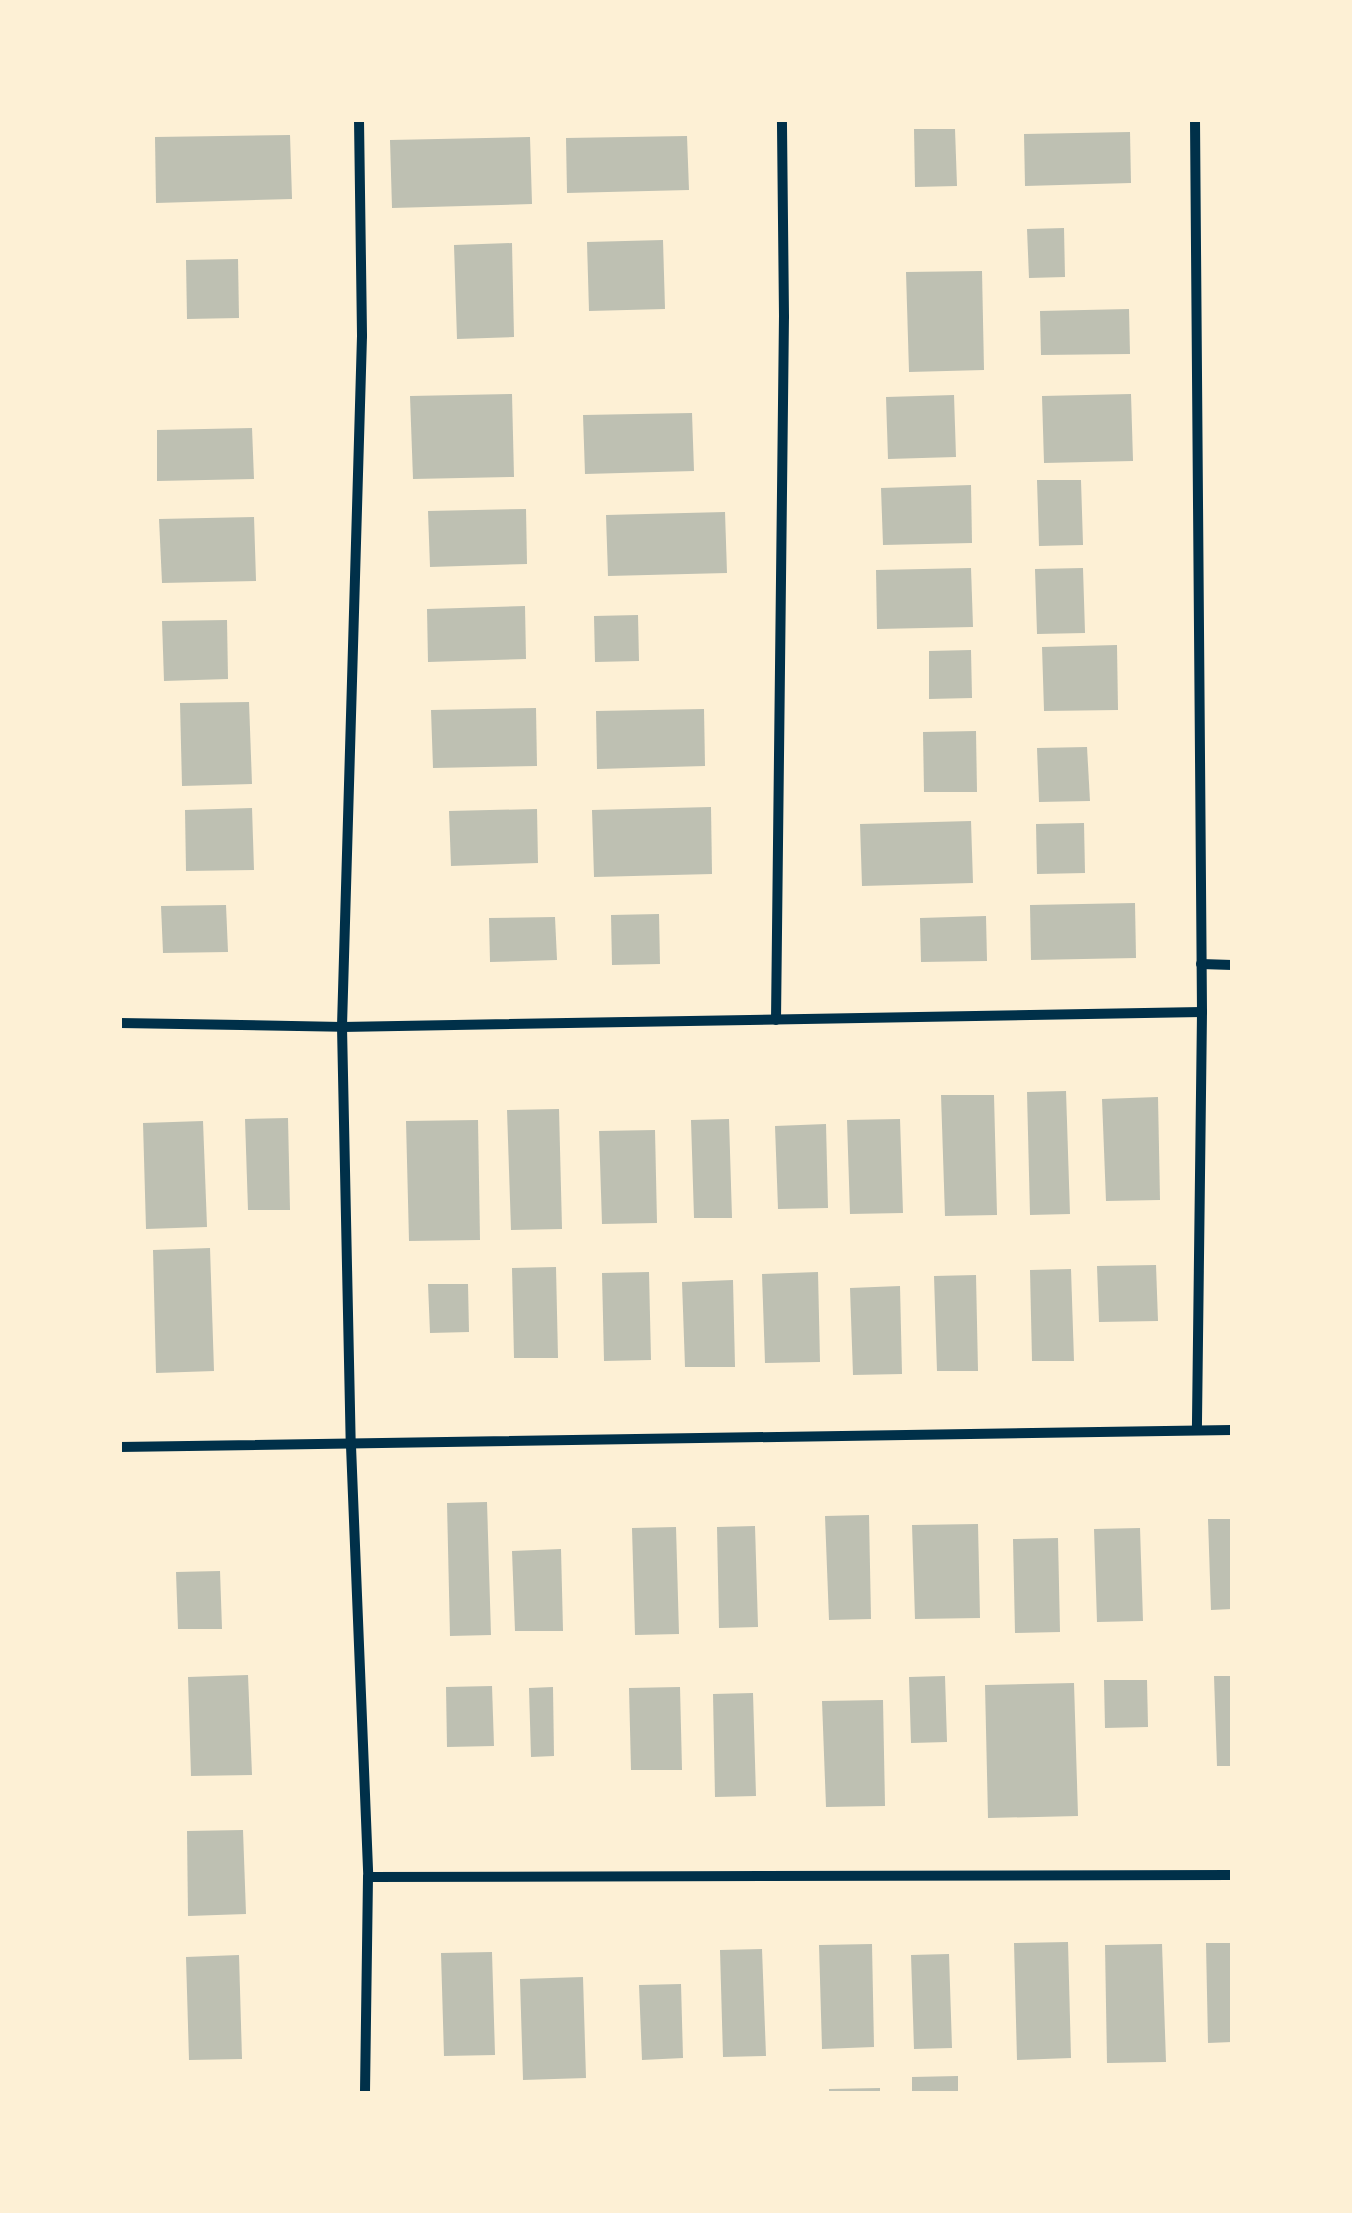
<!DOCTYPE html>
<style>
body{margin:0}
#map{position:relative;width:1352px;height:2213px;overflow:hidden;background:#fdf0d5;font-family:"DM Sans",sans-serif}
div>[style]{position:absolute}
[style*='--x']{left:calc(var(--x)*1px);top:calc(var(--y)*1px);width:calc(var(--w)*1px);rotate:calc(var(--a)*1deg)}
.building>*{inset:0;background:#bec0b2}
.minor>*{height:10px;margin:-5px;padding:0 5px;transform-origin:5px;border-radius:5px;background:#003049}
span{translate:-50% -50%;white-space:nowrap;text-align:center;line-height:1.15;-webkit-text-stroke:10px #fdf0d5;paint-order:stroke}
.frame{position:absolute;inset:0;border:122px solid #fdf0d5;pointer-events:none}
</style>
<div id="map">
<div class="building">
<div style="clip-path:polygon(914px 129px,955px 129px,957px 186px,915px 187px)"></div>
<div style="clip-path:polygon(1130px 132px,1131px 183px,1025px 186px,1024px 134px)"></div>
<div style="clip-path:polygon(290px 135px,292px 199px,156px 203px,155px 137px)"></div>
<div style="clip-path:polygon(687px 136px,689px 190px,567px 193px,566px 138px)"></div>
<div style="clip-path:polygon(530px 137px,532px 204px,392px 208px,390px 140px)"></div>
<div style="clip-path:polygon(1064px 228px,1065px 277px,1029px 278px,1027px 229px)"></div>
<div style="clip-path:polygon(663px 240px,665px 309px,589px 311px,587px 242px)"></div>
<div style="clip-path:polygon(512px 243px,514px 337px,457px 339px,454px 245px)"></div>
<div style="clip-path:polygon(238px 259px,239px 318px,187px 319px,186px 260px)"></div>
<div style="clip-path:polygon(982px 271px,984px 370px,909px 372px,906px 272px)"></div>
<div style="clip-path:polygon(1129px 309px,1130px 354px,1041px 355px,1040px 311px)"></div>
<div style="clip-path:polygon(512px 394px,514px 477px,413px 479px,410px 396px)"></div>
<div style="clip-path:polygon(1131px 394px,1133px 461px,1044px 463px,1042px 396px)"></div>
<div style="clip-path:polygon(954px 395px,956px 457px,888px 459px,886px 397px)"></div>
<div style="clip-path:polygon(692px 413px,694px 471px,585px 474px,583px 415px)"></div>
<div style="clip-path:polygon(252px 428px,254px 479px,157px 481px,157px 430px)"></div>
<div style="clip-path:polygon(1037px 480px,1081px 480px,1083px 545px,1039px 546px)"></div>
<div style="clip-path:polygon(971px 485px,972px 543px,883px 545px,881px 488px)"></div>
<div style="clip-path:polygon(526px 509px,527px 564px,430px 567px,428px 511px)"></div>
<div style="clip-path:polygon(725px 512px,727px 573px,608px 576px,606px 515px)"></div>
<div style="clip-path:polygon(254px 517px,256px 581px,162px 583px,159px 519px)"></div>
<div style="clip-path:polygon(971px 568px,973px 627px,877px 629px,876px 570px)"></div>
<div style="clip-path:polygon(1083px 568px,1085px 633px,1037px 634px,1035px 569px)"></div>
<div style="clip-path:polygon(525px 606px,526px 659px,428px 662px,427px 609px)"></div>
<div style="clip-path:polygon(638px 615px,639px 661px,595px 662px,594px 616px)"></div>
<div style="clip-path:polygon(227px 620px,228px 679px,164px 681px,162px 621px)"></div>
<div style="clip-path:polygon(1117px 645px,1118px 710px,1044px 711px,1042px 647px)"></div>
<div style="clip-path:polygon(971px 650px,972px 698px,929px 699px,929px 651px)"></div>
<div style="clip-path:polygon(249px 702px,252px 784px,182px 786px,180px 703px)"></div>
<div style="clip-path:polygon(536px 708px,537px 766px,433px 768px,431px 710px)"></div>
<div style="clip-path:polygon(704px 709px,705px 766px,597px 769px,596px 711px)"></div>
<div style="clip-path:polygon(976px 731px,977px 792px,924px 792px,923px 732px)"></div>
<div style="clip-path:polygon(1087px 747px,1090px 801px,1039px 802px,1037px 748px)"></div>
<div style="clip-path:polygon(711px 807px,712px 874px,594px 877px,592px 810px)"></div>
<div style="clip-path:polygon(252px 808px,254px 870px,186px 871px,185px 810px)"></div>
<div style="clip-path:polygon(537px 809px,538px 863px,451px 866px,449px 811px)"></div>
<div style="clip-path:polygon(971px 821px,973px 883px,862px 886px,860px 824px)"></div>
<div style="clip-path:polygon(1084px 823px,1085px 873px,1037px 874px,1036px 824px)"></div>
<div style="clip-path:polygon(1135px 903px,1136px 958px,1031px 960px,1030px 905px)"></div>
<div style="clip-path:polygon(226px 905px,228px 952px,163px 953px,161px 906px)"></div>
<div style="clip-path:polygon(659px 914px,660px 964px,612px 965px,611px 915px)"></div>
<div style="clip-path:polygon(986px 916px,987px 961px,921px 962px,920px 918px)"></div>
<div style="clip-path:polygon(555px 917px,557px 960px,490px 962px,489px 918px)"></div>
<div style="clip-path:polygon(1066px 1091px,1070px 1214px,1030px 1215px,1027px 1092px)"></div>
<div style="clip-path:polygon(941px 1095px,994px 1095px,997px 1215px,945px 1216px)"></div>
<div style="clip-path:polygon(1158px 1097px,1160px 1200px,1106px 1201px,1102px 1099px)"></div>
<div style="clip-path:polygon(559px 1109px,562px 1229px,511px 1230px,507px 1110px)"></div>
<div style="clip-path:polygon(288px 1118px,290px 1210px,248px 1210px,245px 1119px)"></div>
<div style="clip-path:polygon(729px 1119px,732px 1218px,694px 1218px,691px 1120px)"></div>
<div style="clip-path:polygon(900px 1119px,903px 1213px,850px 1214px,847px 1120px)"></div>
<div style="clip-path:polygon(478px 1120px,480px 1240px,409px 1241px,406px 1121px)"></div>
<div style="clip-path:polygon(203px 1121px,207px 1227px,146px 1229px,143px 1123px)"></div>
<div style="clip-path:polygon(826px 1124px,828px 1208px,778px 1209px,775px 1126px)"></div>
<div style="clip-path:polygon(655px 1130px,657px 1223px,602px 1224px,599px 1131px)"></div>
<div style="clip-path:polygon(210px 1248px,214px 1371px,156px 1373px,153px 1250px)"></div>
<div style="clip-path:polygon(1156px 1265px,1158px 1321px,1099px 1322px,1097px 1266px)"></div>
<div style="clip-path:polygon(556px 1267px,558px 1358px,514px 1358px,512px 1268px)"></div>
<div style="clip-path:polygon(1071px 1269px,1074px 1361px,1032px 1361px,1030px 1270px)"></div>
<div style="clip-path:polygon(649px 1272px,651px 1360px,604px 1361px,602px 1273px)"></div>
<div style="clip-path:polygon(818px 1272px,820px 1362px,765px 1363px,762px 1274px)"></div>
<div style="clip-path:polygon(976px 1275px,978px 1371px,937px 1371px,934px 1276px)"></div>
<div style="clip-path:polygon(733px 1280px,735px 1367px,685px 1367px,682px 1282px)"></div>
<div style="clip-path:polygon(428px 1284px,468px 1284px,469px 1332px,430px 1333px)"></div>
<div style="clip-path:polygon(900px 1286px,902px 1374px,853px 1375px,850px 1288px)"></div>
<div style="clip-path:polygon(487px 1502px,491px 1635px,450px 1636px,447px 1503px)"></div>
<div style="clip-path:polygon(869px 1515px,871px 1619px,829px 1620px,825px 1516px)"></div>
<div style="clip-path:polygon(1208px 1519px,1232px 1519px,1232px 1609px,1211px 1610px)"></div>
<div style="clip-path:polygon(978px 1524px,980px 1618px,915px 1619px,912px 1525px)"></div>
<div style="clip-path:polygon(755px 1526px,758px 1627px,719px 1628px,717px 1527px)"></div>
<div style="clip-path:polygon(676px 1527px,679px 1634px,635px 1635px,632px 1528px)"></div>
<div style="clip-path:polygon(1140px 1528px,1143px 1621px,1097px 1622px,1094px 1529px)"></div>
<div style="clip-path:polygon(1058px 1538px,1060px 1632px,1015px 1633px,1013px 1539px)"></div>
<div style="clip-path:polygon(561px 1549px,563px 1631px,515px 1631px,512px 1551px)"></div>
<div style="clip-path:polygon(220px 1571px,222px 1629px,178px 1629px,176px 1572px)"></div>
<div style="clip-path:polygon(248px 1675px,252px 1775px,191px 1776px,188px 1677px)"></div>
<div style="clip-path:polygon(945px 1676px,947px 1742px,911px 1743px,909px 1677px)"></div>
<div style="clip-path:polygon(1214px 1676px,1232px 1676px,1232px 1766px,1217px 1766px)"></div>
<div style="clip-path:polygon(1104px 1680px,1147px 1680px,1148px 1727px,1105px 1728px)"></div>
<div style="clip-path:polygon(1074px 1683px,1078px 1816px,988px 1818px,985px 1685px)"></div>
<div style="clip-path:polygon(492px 1686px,494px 1746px,447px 1747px,446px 1687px)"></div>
<div style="clip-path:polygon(553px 1687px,554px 1756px,531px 1757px,529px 1688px)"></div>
<div style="clip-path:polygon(680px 1687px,682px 1770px,631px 1770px,629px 1688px)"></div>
<div style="clip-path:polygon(753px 1693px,756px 1796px,715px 1797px,713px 1694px)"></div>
<div style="clip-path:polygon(883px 1700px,885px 1806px,826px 1807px,822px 1701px)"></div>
<div style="clip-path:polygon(243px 1830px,246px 1914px,188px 1916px,187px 1831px)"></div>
<div style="clip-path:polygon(1068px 1942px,1071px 2058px,1017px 2060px,1014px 1943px)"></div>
<div style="clip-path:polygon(1206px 1943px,1232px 1943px,1232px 2042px,1208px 2043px)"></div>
<div style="clip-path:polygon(872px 1944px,874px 2047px,822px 2049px,819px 1945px)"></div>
<div style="clip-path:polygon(1162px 1944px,1166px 2062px,1107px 2063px,1105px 1945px)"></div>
<div style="clip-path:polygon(762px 1949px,766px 2056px,723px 2057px,720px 1950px)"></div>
<div style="clip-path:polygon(492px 1952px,495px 2055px,444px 2056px,441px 1953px)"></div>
<div style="clip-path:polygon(949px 1954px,952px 2048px,914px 2049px,911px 1955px)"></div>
<div style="clip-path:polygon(239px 1955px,242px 2059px,189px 2060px,186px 1957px)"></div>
<div style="clip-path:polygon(583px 1977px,586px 2078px,523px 2080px,520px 1979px)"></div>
<div style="clip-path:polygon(681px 1984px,683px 2058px,642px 2060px,639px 1985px)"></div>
<div style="clip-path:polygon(958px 2076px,958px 2093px,912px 2093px,912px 2077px)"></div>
<div style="clip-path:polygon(880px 2088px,880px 2093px,829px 2093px,829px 2089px)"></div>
</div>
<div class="minor">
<div style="--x:359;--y:120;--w:216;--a:89.2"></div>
<div style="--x:362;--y:336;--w:691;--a:91.66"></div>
<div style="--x:342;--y:1027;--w:419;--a:88.8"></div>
<div style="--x:351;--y:1446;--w:431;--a:87.7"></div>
<div style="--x:368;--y:1877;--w:216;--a:90.8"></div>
<div style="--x:1195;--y:120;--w:892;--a:89.55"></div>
<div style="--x:1202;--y:1012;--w:416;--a:90.7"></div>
<div style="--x:1201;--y:964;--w:31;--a:2"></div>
<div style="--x:776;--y:1020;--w:703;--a:-89.35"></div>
<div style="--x:784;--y:317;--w:197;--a:-90.6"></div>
<div style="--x:120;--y:1023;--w:222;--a:1"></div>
<div style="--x:342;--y:1027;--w:860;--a:-1"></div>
<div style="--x:120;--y:1447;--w:1112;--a:-0.88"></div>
<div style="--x:368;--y:1877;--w:864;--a:-0.13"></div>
</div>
<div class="frame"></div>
</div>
